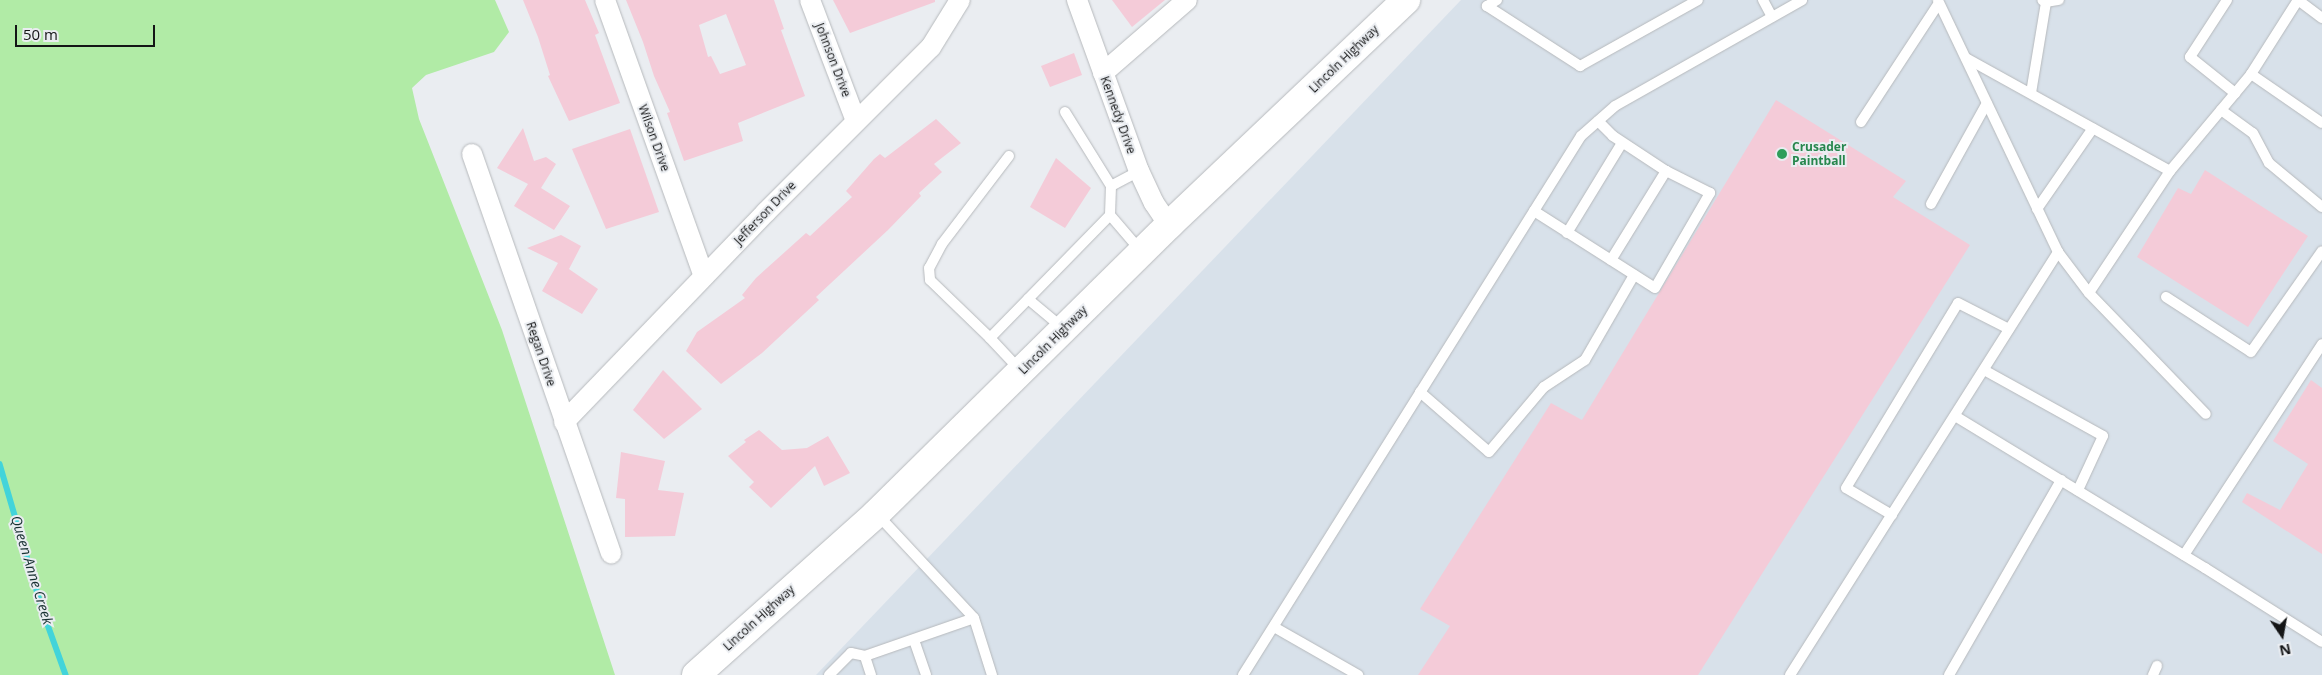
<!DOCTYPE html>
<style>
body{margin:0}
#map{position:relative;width:2322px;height:675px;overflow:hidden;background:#eaedf1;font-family:"Open Sans",sans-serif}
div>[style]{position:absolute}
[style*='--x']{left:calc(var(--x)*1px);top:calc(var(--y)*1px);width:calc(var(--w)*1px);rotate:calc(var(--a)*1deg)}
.built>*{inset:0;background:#d8e1ea}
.green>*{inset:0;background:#b1eba6}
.stream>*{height:5.5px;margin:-2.75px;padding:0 2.75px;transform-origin:2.75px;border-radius:2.75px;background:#42d4da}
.building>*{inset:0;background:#f4cbd8}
.roads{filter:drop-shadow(0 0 1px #b6b9bc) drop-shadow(0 0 1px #b6b9bc)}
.service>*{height:10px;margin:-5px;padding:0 5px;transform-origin:5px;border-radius:5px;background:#fff}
.minor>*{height:20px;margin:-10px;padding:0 10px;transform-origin:10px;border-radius:10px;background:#fff}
.primary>*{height:28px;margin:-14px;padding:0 14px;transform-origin:14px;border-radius:14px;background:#fff}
.dots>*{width:14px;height:14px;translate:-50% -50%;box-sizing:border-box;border:2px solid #eaedf1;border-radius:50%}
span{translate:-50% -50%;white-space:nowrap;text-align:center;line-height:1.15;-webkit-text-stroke:4px #eaedf1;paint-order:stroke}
.street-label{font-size:12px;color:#141516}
.leisure-label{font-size:12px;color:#27864d;font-weight:700}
.left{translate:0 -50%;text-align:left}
.water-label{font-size:14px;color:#193132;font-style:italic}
.north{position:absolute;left:2257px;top:610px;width:50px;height:50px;-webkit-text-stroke:4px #eaedf1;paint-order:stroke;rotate:168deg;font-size:14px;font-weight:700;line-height:20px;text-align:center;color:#141516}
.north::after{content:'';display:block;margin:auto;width:18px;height:22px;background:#141516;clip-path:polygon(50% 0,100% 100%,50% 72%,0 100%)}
.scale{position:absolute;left:15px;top:25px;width:140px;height:22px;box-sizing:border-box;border:2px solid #141516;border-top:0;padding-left:6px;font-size:15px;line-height:18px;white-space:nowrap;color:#141516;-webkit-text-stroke:4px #eaedf1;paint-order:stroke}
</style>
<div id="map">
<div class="built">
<div style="clip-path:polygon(1461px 0,2322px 0,2322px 675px,816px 675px)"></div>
</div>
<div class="green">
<div style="clip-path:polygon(0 0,495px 0,509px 32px,494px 52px,426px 75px,412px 88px,419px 119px,502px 330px,615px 675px,0 675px)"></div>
</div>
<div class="stream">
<div style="--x:0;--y:464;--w:153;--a:73.7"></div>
<div style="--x:43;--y:611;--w:68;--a:70.2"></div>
</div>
<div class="building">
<div style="clip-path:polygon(523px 0,585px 0,599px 33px,595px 35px,620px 103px,569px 121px,548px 76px,550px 75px,538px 37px)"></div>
<div style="clip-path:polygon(evenodd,626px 0,774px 0,784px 29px,781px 30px,805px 96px,738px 123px,743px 141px,684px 161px,667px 113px,670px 112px,654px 76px,643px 42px,626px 0,726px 14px,746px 65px,720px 74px,711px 56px,708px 57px,699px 25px,726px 14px)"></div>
<div style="clip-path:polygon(833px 0,935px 0,935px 2px,850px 33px)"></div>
<div style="clip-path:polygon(1112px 0,1165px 0,1132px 27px)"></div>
<div style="clip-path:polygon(1074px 53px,1082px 75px,1050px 87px,1041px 66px)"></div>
<div style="clip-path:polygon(1776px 100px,1906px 181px,1893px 197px,1970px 245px,1698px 675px,1418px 675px,1450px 626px,1420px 609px,1551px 403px,1582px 420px)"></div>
<div style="clip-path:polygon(936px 119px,961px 143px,934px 164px,942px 172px,919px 193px,921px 196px,888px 230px,816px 297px,819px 300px,762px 353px,721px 384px,686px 351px,697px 332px,745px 298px,742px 295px,756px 278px,806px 233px,810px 236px,852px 197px,846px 191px,874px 159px,880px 154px,885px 158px)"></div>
<div style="clip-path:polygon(523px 128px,534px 161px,546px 157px,556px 164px,541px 188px,570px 206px,554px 230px,514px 206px,528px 184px,497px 168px)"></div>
<div style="clip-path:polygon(630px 129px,659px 212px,606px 229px,572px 149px)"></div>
<div style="clip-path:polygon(1056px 158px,1091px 188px,1065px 228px,1030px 207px)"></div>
<div style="clip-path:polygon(2205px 170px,2308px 236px,2248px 327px,2137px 257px,2178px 188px,2191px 194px)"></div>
<div style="clip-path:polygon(561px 235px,581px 246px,569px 269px,566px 267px,598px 289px,582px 314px,542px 291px,558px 263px,527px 248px)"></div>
<div style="clip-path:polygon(663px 370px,702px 409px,664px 439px,633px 410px)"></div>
<div style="clip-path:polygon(2311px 380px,2322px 388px,2322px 554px,2242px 502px,2247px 493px,2280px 510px,2308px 464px,2273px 441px)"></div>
<div style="clip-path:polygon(759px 430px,782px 450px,807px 448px,828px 436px,850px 473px,824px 486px,815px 466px,771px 508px,749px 487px,754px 482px,728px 456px,746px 442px,744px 440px)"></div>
<div style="clip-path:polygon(621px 452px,665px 461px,658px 490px,684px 493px,675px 536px,625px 537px,625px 499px,616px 498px)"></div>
</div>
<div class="roads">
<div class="service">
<div style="--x:1497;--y:0;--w:12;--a:149"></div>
<div style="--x:1487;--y:6;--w:111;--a:32.8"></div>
<div style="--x:1580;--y:66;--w:135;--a:-29.2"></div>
<div style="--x:1763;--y:0;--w:19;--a:62"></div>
<div style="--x:2227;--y:0;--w:68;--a:123"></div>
<div style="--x:2190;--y:57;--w:58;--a:38.7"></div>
<div style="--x:2298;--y:0;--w:30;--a:37"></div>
<div style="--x:2046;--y:2;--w:13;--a:-9"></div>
<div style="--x:1966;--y:58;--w:233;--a:29"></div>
<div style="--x:2170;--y:171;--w:146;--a:123.6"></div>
<div style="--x:2251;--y:74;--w:88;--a:-57.6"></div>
<div style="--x:2031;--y:93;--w:92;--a:-80.6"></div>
<div style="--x:2046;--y:2;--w:4;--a:-153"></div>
<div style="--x:2221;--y:110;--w:39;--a:36"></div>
<div style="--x:2253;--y:133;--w:34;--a:62"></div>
<div style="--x:2269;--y:163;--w:69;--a:39.7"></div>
<div style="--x:1065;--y:112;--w:87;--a:58.1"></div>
<div style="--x:1111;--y:186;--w:29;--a:92"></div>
<div style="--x:1861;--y:122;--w:142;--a:-56.8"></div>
<div style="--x:1009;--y:156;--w:111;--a:127.3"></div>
<div style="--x:942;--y:244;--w:27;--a:118"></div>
<div style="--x:929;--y:268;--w:12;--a:85"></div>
<div style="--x:930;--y:280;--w:83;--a:44"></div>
<div style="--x:990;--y:338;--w:172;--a:-45.7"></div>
<div style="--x:1110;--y:215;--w:48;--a:49.3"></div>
<div style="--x:2170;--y:171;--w:126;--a:-50.1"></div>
<div style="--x:2251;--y:74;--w:86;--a:34.6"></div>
<div style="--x:1111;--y:186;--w:32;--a:-28"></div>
<div style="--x:1931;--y:204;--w:115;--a:-61"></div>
<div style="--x:2037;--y:209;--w:98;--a:-55.3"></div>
<div style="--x:1534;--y:211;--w:143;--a:32.5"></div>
<div style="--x:1655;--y:288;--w:110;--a:-59.9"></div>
<div style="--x:1710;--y:193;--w:49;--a:-153.4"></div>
<div style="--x:1666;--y:171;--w:64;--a:-146.6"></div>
<div style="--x:1613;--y:136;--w:21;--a:-135"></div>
<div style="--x:1567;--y:233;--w:105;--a:-58.6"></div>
<div style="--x:2058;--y:252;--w:51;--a:52.9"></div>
<div style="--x:2089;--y:293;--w:168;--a:46"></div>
<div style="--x:1611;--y:260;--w:105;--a:-58.3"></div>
<div style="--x:2166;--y:297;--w:101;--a:32.9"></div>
<div style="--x:2251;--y:352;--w:123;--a:-54.9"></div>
<div style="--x:1028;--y:299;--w:47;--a:39.8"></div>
<div style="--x:990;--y:338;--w:44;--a:46.8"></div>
<div style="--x:1984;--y:370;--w:136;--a:29"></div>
<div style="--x:2103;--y:436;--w:60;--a:114.8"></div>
<div style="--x:1420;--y:392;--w:91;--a:41"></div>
<div style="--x:1489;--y:452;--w:85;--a:-49.8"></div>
<div style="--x:1544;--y:387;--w:49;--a:-33.4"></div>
<div style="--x:1585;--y:360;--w:98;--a:-60"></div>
<div style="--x:1955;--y:416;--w:293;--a:31.3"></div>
<div style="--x:2205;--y:568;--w:138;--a:32.3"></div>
<div style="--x:877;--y:514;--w:142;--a:47"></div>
<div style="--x:974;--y:618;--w:60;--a:72.5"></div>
<div style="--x:1892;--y:515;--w:53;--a:-149.6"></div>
<div style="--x:1846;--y:488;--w:216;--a:-58.8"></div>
<div style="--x:1958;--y:303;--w:57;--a:27"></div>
<div style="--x:2184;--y:555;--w:252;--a:-56.8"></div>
<div style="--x:1274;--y:627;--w:97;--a:29.7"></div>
<div style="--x:914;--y:640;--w:37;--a:71"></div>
<div style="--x:829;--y:675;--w:31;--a:-45"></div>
<div style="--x:851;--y:653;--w:14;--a:12"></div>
<div style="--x:871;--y:675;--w:20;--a:-108"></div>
<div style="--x:865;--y:656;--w:115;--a:-19.2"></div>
<div style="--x:1243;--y:675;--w:636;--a:-57.91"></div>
<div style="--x:1581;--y:136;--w:45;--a:-41.4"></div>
<div style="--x:1615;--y:106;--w:215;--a:-29.5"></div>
<div style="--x:1790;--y:675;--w:501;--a:-57.64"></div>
<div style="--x:2058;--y:252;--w:279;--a:-115.5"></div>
<div style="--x:1949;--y:675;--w:225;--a:-60.1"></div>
<div style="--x:2153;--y:675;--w:10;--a:-66"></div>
</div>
<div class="minor">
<div style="--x:605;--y:0;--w:293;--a:70.3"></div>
<div style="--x:810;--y:0;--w:129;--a:69.2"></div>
<div style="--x:1077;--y:0;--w:182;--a:70.1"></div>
<div style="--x:1139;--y:171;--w:35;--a:65"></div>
<div style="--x:1154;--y:203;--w:27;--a:56"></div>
<div style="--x:1103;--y:73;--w:111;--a:-41"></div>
<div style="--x:472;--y:154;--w:423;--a:70.8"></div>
<div style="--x:564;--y:422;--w:291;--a:-46.1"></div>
<div style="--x:766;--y:212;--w:233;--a:-45"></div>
<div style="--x:931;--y:47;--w:55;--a:-58.3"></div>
</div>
<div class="primary">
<div style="--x:696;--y:675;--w:241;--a:-41.8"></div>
<div style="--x:876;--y:514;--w:412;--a:-44.6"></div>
<div style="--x:1169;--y:225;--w:327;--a:-43.5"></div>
</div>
</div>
<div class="dots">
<div style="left:1782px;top:154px;background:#2e9e5b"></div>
</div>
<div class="street-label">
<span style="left:1344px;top:59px;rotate:-44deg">Lincoln Highway</span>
<span style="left:833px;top:60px;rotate:69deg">Johnson Drive</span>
<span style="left:1118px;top:115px;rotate:70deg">Kennedy Drive</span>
<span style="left:654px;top:138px;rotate:70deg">Wilson Drive</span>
<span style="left:765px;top:213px;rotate:-46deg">Jefferson Drive</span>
<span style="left:1053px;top:340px;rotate:-45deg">Lincoln Highway</span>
<span style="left:541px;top:354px;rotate:71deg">Regan Drive</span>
<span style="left:759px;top:618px;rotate:-42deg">Lincoln Highway</span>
</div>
<div class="leisure-label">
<span class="left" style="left:1792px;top:154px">Crusader<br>Paintball</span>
</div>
<div class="water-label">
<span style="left:32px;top:570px;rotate:73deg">Queen Anne Creek</span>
</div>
<div class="north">N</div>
<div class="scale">50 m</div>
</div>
